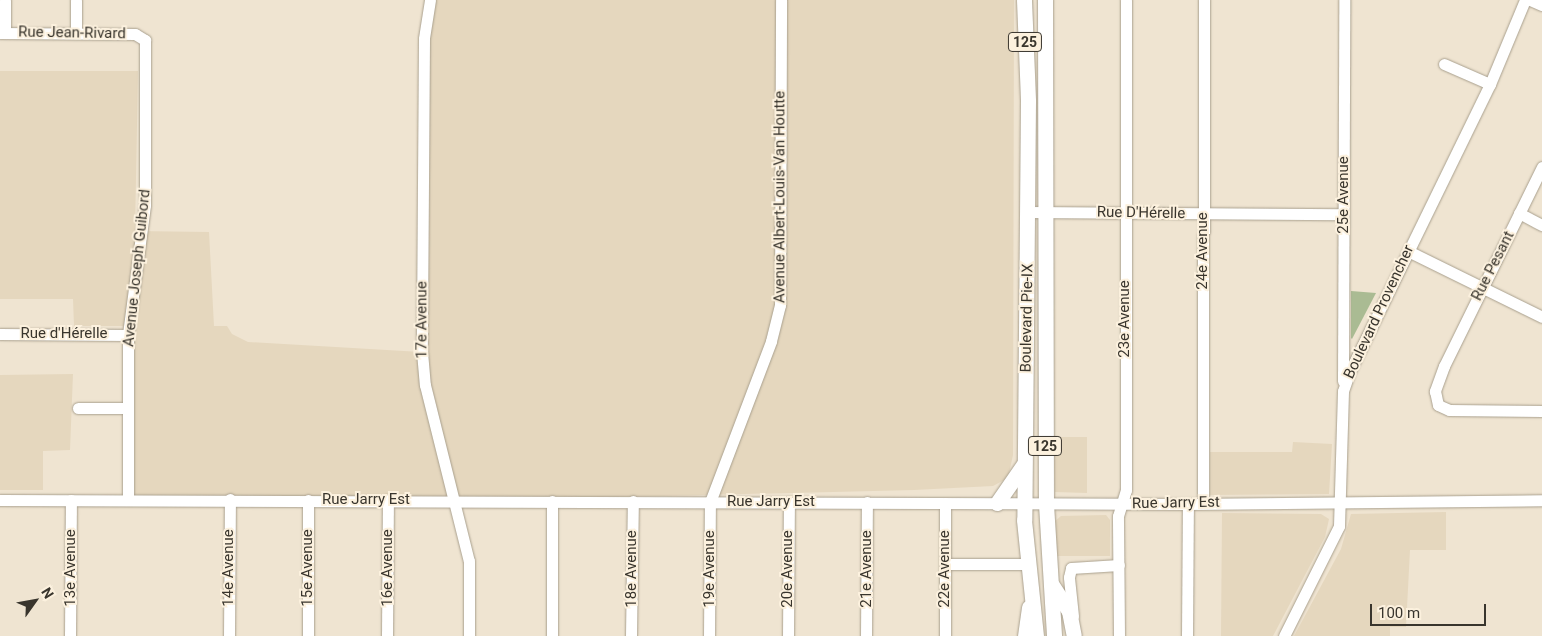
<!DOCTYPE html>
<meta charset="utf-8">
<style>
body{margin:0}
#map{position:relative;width:1542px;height:636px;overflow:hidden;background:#efe4d1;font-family:Roboto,sans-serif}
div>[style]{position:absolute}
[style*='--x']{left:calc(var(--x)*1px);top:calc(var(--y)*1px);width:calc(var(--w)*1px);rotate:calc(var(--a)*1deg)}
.built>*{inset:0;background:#e5d7be}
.green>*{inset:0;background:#aabb93}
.roads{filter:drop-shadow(0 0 1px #a9a08e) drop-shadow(0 0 1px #a9a08e)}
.minor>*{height:11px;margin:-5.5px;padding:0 5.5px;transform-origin:5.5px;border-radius:5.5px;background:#fff}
.major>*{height:15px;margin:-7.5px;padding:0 7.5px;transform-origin:7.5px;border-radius:7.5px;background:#fff}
span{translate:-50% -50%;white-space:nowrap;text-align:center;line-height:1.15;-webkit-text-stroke:4px #fcf1de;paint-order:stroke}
.shield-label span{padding:1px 4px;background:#fcf1de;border:1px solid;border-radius:4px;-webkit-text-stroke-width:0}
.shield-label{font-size:14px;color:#39352d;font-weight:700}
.street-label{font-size:15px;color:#39352d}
.north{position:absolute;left:10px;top:576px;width:50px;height:50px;-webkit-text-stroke:4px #fcf1de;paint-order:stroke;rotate:58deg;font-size:14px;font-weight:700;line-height:20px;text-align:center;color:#39352d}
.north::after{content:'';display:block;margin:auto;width:18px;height:22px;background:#39352d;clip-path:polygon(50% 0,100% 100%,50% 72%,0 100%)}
.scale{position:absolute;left:1370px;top:604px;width:116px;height:22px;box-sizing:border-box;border:2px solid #39352d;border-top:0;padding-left:6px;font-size:15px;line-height:18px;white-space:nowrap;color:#39352d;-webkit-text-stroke:4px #fcf1de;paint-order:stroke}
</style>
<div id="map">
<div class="built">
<div style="clip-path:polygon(431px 0,1014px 0,1013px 455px,1008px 478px,993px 486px,914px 490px,455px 501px,128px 500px,128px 326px,74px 326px,73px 299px,0 299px,0 71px,138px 71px,135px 231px,209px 232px,214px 326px,227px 326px,232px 334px,248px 342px,421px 352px,424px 39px)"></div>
<div style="clip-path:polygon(73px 374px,70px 450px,43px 451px,43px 490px,0 490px,0 375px)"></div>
<div style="clip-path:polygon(1053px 437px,1087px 437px,1087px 493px,1055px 492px)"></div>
<div style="clip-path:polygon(1293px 442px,1332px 444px,1329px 494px,1210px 495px,1210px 452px,1292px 452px)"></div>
<div style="clip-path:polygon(1446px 512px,1446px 550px,1410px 550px,1406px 627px,1390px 627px,1390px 636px,1294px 636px,1341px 549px,1351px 514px)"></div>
<div style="clip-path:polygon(1222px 513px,1321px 514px,1329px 519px,1325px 537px,1273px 636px,1221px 636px)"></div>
<div style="clip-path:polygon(1106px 515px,1110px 520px,1110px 556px,1056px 556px,1055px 521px,1061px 516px)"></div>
</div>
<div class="green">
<div style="clip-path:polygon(1351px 291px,1376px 293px,1352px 339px,1351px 338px)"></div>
</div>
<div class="roads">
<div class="minor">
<div style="--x:5;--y:0;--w:33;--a:90"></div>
<div style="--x:430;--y:0;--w:39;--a:99"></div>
<div style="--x:424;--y:39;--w:313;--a:90.4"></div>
<div style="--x:422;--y:352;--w:33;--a:85"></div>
<div style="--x:425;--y:385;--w:181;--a:76"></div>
<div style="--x:469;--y:561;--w:75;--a:90"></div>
<div style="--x:1530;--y:0;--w:13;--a:23"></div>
<div style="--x:0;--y:33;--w:135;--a:0.4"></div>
<div style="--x:135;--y:34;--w:12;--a:31"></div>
<div style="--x:145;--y:40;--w:165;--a:90"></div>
<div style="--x:145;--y:205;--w:131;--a:97.5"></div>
<div style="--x:128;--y:335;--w:165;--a:90"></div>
<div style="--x:76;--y:33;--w:33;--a:-90"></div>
<div style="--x:1444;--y:64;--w:50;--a:23.5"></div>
<div style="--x:1542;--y:167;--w:222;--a:116.2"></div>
<div style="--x:1444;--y:366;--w:27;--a:110"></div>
<div style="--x:1435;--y:391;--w:14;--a:78"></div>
<div style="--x:1438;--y:405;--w:12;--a:24"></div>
<div style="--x:1449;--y:410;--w:93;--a:0.6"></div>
<div style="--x:1028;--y:212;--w:315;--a:0.4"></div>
<div style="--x:1519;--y:213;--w:26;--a:28"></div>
<div style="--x:1408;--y:251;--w:149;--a:26.2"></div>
<div style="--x:0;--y:334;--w:128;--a:0.4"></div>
<div style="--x:1343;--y:381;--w:381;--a:-89.8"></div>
<div style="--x:78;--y:408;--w:50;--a:0"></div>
<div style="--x:0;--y:500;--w:1188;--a:0.19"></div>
<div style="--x:1188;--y:504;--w:354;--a:-0.6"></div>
<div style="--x:1203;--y:503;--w:503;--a:-89.89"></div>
<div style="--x:945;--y:564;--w:83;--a:0"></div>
<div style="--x:1073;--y:616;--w:39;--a:-96"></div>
<div style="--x:1069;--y:577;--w:9;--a:-77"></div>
<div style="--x:1071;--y:568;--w:48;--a:-3.6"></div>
<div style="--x:70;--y:636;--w:136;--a:-89.6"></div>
<div style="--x:229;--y:636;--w:137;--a:-89.6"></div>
<div style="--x:308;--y:636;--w:136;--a:-90"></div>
<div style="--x:387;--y:636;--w:136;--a:-89.6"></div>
<div style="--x:552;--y:636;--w:135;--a:-90"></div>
<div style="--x:631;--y:636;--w:135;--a:-89.2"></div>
<div style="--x:709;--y:636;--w:134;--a:-89.6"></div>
<div style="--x:710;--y:502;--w:172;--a:-69.2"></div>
<div style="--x:771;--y:341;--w:37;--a:-76"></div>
<div style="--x:780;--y:305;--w:305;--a:-89.8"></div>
<div style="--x:788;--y:636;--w:134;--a:-89.6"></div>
<div style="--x:866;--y:636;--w:134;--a:-89.6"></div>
<div style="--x:945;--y:636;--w:133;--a:-90"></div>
<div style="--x:1119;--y:636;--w:120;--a:-90.5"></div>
<div style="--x:1118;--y:516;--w:27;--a:-73"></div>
<div style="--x:1126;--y:490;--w:490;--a:-90"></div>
<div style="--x:1187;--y:636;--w:132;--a:-89.6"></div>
<div style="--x:1284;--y:636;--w:123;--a:-63.4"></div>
<div style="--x:1339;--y:526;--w:135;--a:-88.3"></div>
<div style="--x:1343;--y:391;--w:21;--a:-71"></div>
<div style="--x:1350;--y:371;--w:319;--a:-64"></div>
<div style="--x:1490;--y:84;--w:91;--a:-67.4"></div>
</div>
<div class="major">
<div style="--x:1024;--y:0;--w:101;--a:87.7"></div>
<div style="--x:1028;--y:101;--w:419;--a:90.5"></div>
<div style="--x:1024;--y:520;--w:117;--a:84.1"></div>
<div style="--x:1045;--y:0;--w:504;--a:89.89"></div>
<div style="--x:1046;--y:504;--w:132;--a:86.5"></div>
<div style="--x:997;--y:503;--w:47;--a:-55.3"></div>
<div style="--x:1052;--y:585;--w:31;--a:57"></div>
<div style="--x:1069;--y:611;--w:25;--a:79"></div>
<div style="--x:1025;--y:636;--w:29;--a:-82"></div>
</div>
</div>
<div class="shield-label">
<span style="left:1025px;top:42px">125</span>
<span style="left:1045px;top:446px">125</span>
</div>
<div class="street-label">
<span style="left:72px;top:33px;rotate:1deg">Rue Jean-Rivard</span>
<span style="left:1344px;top:195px;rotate:-90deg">25e Avenue</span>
<span style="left:780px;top:197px;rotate:-90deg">Avenue Albert-Louis-Van Houtte</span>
<span style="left:1141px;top:213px;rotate:1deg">Rue D'Hérelle</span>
<span style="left:1203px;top:251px;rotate:-90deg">24e Avenue</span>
<span style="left:1493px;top:266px;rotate:-63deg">Rue Pesant</span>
<span style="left:137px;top:268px;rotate:-84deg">Avenue Joseph Guibord</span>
<span style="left:1379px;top:312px;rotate:-65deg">Boulevard Provencher</span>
<span style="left:1027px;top:318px;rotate:-89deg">Boulevard Pie-IX</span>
<span style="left:1125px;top:319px;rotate:-90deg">23e Avenue</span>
<span style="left:422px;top:320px;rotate:-90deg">17e Avenue</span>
<span style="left:64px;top:334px">Rue d'Hérelle</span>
<span style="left:366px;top:500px">Rue Jarry Est</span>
<span style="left:771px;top:502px">Rue Jarry Est</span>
<span style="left:1176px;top:503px;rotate:-1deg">Rue Jarry Est</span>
<span style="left:71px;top:568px;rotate:-90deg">13e Avenue</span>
<span style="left:229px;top:568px;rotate:-90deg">14e Avenue</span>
<span style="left:308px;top:568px;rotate:-90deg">15e Avenue</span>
<span style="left:388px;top:568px;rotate:-90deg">16e Avenue</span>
<span style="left:632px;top:569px;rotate:-90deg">18e Avenue</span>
<span style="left:710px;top:569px;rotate:-90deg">19e Avenue</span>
<span style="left:788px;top:569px;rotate:-90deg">20e Avenue</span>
<span style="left:867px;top:569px;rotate:-90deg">21e Avenue</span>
<span style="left:945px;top:569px;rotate:-90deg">22e Avenue</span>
</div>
<div class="north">N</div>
<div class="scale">100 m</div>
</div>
